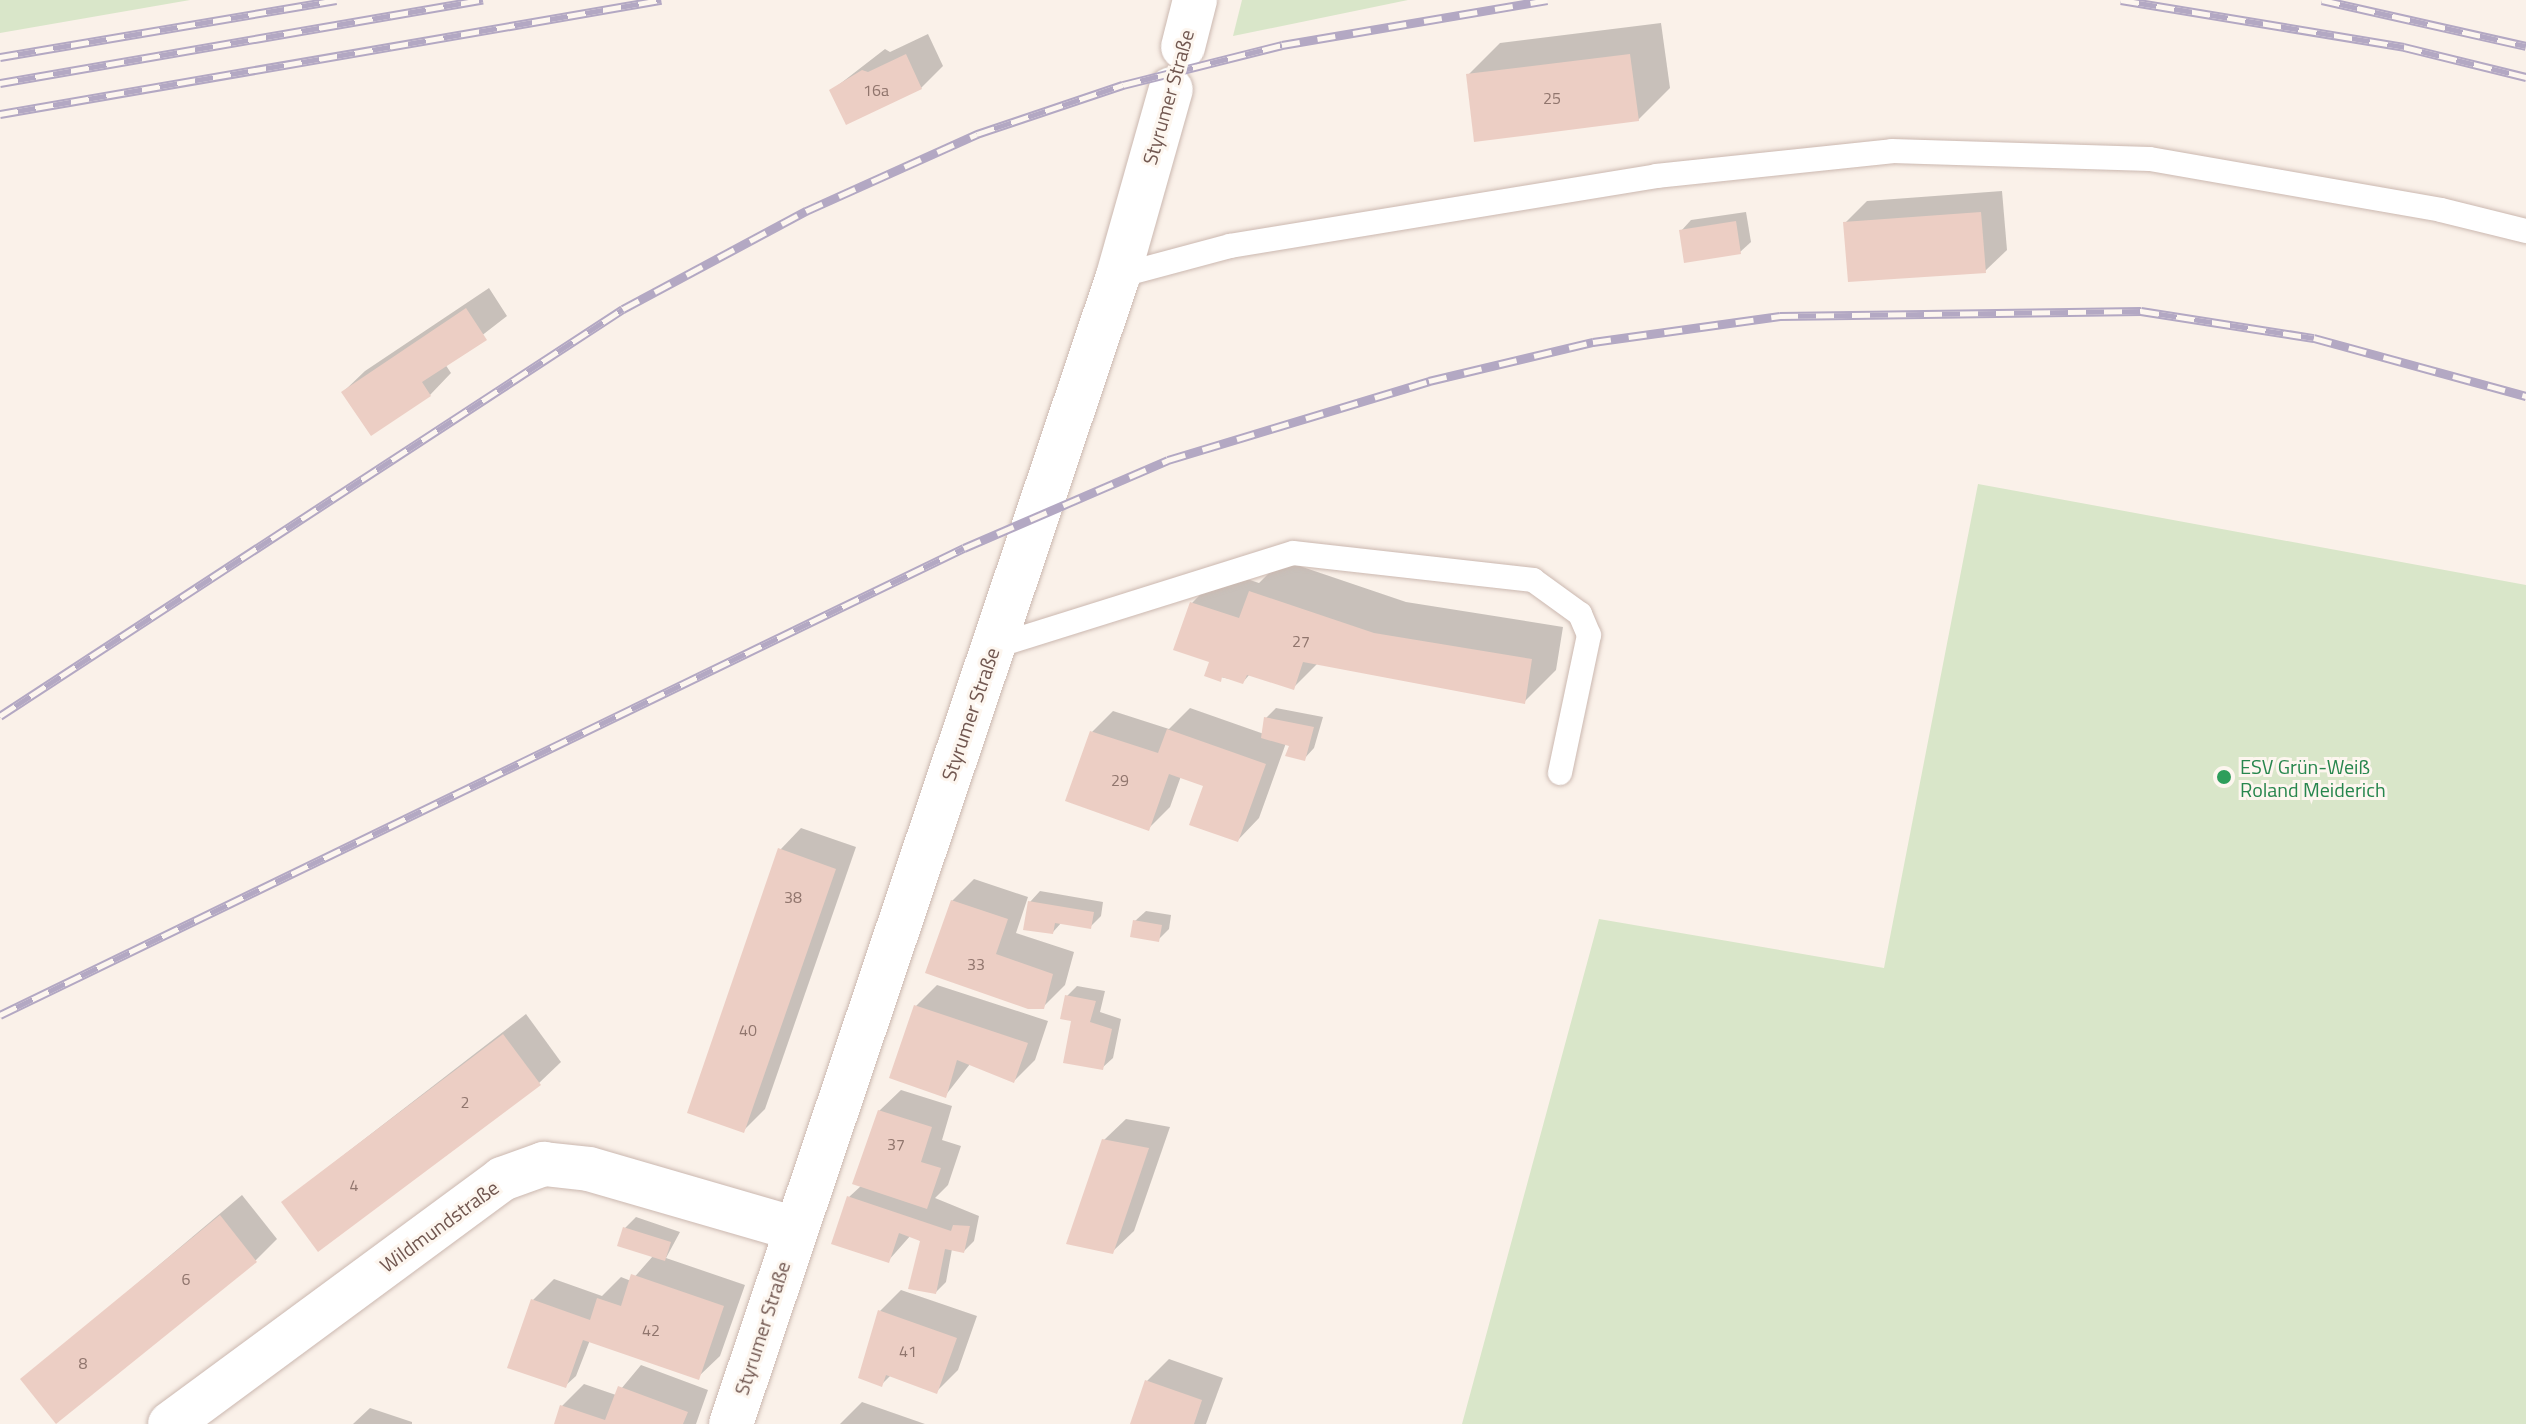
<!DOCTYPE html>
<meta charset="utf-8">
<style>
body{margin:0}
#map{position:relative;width:2526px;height:1424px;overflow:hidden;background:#faf1e9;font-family:"Titillium Web",sans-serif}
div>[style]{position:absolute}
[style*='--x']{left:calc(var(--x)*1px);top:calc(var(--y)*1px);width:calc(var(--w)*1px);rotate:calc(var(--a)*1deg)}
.green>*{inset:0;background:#d9e6c9}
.shadow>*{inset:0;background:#0003}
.building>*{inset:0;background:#eccec4}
.roads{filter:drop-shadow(0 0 2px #cbb8b0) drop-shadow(0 0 2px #cbb8b0)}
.lane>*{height:24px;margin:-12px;padding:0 12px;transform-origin:12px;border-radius:12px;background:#fff}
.street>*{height:44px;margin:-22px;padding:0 22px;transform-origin:22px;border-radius:22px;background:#fff}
.secondary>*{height:44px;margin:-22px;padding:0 22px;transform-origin:22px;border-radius:22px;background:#fff}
.rail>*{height:9px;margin-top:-4.5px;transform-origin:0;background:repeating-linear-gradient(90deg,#fdf6ef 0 18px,#b3a8c3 0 36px);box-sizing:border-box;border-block:2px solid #b3a8c3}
.dots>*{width:22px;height:22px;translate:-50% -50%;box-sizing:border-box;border:4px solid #fdf6ef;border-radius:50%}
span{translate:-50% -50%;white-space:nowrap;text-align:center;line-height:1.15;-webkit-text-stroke:6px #fdf6ef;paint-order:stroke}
.number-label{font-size:16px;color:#90756d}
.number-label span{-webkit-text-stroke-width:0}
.street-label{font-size:20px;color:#715750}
.leisure-label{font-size:20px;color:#27864d}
.left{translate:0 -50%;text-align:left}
</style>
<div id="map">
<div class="green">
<div style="clip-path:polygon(0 0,190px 0,0 33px)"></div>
<div style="clip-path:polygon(1242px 0,1408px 0,1233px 36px)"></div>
<div style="clip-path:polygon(1978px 484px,2526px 585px,2526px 1424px,1462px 1424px,1599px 919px,1884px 968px)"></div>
</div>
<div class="shadow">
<div style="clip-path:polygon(1661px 23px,1670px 88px,1638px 120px,1468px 75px,1500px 43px)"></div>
<div style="clip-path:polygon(928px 34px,943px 66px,921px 88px,832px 90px,885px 49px,890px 52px)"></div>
<div style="clip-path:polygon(2002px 191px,2007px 250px,1985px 271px,1845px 223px,1867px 201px)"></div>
<div style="clip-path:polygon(1746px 212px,1751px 242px,1740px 252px,1681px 231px,1691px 220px)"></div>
<div style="clip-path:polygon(489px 288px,507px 316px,445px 364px,451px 373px,430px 395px,343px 392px,365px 371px)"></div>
<div style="clip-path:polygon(1282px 560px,1406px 602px,1563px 627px,1556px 670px,1524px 702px,1318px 663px,1293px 688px,1250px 674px,1243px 682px,1207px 674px,1212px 660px,1192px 603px,1223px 571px,1259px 583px)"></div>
<div style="clip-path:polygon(1190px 708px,1264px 734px,1266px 718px,1276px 708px,1323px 717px,1314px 748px,1304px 759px,1286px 743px,1259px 818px,1238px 840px,1205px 785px,1181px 776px,1170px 807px,1148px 829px,1092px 732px,1113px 711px,1169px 729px)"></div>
<div style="clip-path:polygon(801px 828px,856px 847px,765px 1109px,744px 1130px,780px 850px)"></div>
<div style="clip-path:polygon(974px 879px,1028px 897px,1016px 933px,1074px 952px,1065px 985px,1043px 1007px,1029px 1007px,952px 901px)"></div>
<div style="clip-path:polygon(1040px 891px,1103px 902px,1101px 916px,1090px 927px,1062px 922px,1053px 932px,1030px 902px)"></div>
<div style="clip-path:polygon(1146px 911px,1171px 915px,1169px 929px,1158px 940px,1135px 921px)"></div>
<div style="clip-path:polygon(937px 985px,1048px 1021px,1035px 1060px,1014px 1081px,970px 1064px,945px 1096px,916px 1006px)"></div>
<div style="clip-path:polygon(1077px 986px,1105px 991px,1100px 1012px,1121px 1019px,1113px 1058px,1102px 1068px,1067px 996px)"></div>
<div style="clip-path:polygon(526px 1014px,561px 1062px,539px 1083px,283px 1202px)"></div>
<div style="clip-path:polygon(901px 1090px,952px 1106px,942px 1140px,961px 1146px,948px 1185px,935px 1198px,979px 1216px,974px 1241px,964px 1251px,952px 1249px,946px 1282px,936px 1292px,922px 1242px,911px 1235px,888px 1261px,849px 1197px,862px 1185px,879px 1111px)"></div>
<div style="clip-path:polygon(1126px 1119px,1170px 1127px,1134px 1231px,1112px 1252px,1104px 1140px)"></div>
<div style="clip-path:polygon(242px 1195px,277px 1239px,256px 1260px,97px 1384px,23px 1380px)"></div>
<div style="clip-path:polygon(636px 1217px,680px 1232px,666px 1258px,745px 1285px,720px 1356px,698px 1377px,590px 1340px,576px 1376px,565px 1386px,533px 1300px,554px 1279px,602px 1296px,621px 1277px,631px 1281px,653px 1256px,625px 1228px)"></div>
<div style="clip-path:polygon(901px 1290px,977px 1316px,958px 1370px,936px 1392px,891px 1375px,881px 1385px,880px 1311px)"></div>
<div style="clip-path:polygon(1169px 1359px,1223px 1378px,1206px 1424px,1132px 1424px,1147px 1381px)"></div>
<div style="clip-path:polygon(641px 1365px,708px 1390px,696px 1424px,556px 1424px,562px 1406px,584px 1384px,616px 1395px)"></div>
<div style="clip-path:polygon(862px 1402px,925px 1424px,840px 1424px)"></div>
<div style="clip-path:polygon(370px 1408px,412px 1422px,412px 1424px,353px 1424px)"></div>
</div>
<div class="building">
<div style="clip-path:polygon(906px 54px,922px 89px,846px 125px,829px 90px,862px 70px,868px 72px)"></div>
<div style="clip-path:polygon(1630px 54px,1639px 121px,1474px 142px,1466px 74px)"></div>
<div style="clip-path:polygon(1981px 212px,1986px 273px,1848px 282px,1843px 222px)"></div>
<div style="clip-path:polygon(1736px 221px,1741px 254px,1684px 263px,1679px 230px)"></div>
<div style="clip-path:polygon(466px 308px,487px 340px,422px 382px,431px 396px,371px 436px,341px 392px)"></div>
<div style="clip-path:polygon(1249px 591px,1374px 633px,1532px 659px,1525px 704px,1303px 662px,1294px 690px,1247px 675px,1243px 684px,1222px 677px,1221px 682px,1204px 676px,1209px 662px,1173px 650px,1190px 602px,1239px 618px)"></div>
<div style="clip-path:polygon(1264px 717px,1314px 727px,1305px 761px,1285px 756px,1289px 746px,1261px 738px)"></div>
<div style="clip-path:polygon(1167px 729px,1266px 764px,1238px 842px,1189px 825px,1203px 786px,1169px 774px,1149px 831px,1065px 801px,1090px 731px,1158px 753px)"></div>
<div style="clip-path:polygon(778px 848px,836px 869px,744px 1133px,687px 1113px)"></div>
<div style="clip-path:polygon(951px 900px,1008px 919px,996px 954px,1053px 974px,1044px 1009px,1028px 1009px,925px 973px)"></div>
<div style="clip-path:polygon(1028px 901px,1094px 912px,1091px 929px,1055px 923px,1053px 934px,1023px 930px)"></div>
<div style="clip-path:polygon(1133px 920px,1162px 925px,1159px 942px,1130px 937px)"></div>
<div style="clip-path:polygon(1065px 995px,1096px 1001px,1090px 1022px,1112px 1029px,1103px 1070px,1063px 1063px,1071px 1021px,1060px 1019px)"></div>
<div style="clip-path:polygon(914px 1005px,1028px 1043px,1014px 1083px,957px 1060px,946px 1098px,889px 1078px)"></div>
<div style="clip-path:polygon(503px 1034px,541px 1085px,318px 1252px,281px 1202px)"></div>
<div style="clip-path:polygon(878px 1110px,932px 1127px,921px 1162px,941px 1168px,927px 1209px,852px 1184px)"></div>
<div style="clip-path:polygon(1102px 1139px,1149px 1148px,1113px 1254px,1066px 1244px)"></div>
<div style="clip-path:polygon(847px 1196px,951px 1231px,953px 1225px,970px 1226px,964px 1253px,945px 1249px,936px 1294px,908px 1289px,920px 1241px,899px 1233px,889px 1263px,831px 1244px)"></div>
<div style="clip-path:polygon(220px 1215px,257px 1262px,56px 1424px,20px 1379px)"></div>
<div style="clip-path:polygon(623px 1227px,671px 1242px,665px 1261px,617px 1246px)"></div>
<div style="clip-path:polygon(631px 1274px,724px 1306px,699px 1380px,583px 1340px,566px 1388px,507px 1368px,531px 1299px,590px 1320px,597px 1298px,621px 1306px)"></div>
<div style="clip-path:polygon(878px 1310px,957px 1338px,937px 1394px,886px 1375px,882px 1387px,858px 1378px)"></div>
<div style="clip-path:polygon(1145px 1380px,1202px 1400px,1194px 1424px,1130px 1424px)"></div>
<div style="clip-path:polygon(618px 1386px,688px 1412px,683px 1424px,554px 1424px,560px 1405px,605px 1420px)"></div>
</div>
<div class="roads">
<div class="lane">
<div style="--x:1118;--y:276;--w:116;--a:-15"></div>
<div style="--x:1230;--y:246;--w:432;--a:-9.3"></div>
<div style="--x:1656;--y:176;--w:237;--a:-6"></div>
<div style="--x:1892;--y:151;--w:258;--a:1.8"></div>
<div style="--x:2150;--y:159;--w:295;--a:9.9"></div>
<div style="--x:2441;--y:210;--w:88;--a:13.9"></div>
<div style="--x:993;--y:647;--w:314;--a:-17.4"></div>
<div style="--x:1293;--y:553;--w:242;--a:6.4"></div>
<div style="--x:1533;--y:580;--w:58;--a:35.9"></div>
<div style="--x:1580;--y:614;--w:23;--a:67"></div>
<div style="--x:1589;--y:635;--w:141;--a:101.9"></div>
</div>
<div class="street">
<div style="--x:170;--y:1424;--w:413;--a:-36.4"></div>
<div style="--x:502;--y:1179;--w:45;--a:-19.7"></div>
<div style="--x:544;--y:1164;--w:45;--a:6.3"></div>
<div style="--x:589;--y:1169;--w:215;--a:16.2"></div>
</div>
<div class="secondary">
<div style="--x:1183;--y:47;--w:49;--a:-75.7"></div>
<div style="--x:731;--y:1424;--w:1211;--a:-71.37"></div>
<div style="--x:1118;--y:276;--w:194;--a:-74.2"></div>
</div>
</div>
<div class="rail">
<div style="--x:2121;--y:0;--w:287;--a:9.4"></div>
<div style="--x:2404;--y:47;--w:126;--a:13.8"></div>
<div style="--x:2322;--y:0;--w:209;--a:12.7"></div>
<div style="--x:0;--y:57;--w:341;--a:-9.6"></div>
<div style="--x:0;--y:83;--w:490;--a:-9.8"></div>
<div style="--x:0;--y:114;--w:671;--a:-9.79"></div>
<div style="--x:0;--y:716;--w:744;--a:-33.16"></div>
<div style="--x:623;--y:309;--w:208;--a:-28.2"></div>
<div style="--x:806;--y:211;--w:188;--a:-24.2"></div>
<div style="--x:977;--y:134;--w:154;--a:-18.6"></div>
<div style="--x:1123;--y:85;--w:164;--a:-14.1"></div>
<div style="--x:1282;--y:45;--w:269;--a:-9.6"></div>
<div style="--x:0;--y:1015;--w:1071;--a:-25.85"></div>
<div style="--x:964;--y:548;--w:222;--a:-23.3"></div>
<div style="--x:1168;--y:460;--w:273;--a:-16.8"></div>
<div style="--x:1429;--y:381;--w:169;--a:-13.4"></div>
<div style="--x:1593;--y:342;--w:189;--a:-7.9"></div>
<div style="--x:1780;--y:316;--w:361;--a:-0.8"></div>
<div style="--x:2141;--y:311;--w:175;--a:8.9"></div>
<div style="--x:2314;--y:338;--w:220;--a:15.3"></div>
</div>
<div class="dots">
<div style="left:2224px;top:777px;background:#2e9e5b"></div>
</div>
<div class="number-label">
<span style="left:876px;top:90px">16a</span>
<span style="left:1552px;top:98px">25</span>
<span style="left:1301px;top:641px">27</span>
<span style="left:1120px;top:780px">29</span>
<span style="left:793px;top:897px">38</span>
<span style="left:976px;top:964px">33</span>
<span style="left:748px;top:1030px">40</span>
<span style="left:465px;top:1102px">2</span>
<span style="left:896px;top:1144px">37</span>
<span style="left:354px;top:1185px">4</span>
<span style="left:186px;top:1279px">6</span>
<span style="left:651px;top:1330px">42</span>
<span style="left:908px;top:1351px">41</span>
<span style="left:83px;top:1363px">8</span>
</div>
<div class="street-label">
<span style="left:1168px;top:97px;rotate:-74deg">Styrumer Straße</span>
<span style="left:970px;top:714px;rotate:-71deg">Styrumer Straße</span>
<span style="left:439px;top:1226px;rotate:-36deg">Wildmundstraße</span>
<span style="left:762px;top:1328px;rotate:-72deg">Styrumer Straße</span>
</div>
<div class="leisure-label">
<span class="left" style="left:2240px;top:778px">ESV Grün-Weiß<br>Roland Meiderich</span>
</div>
</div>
